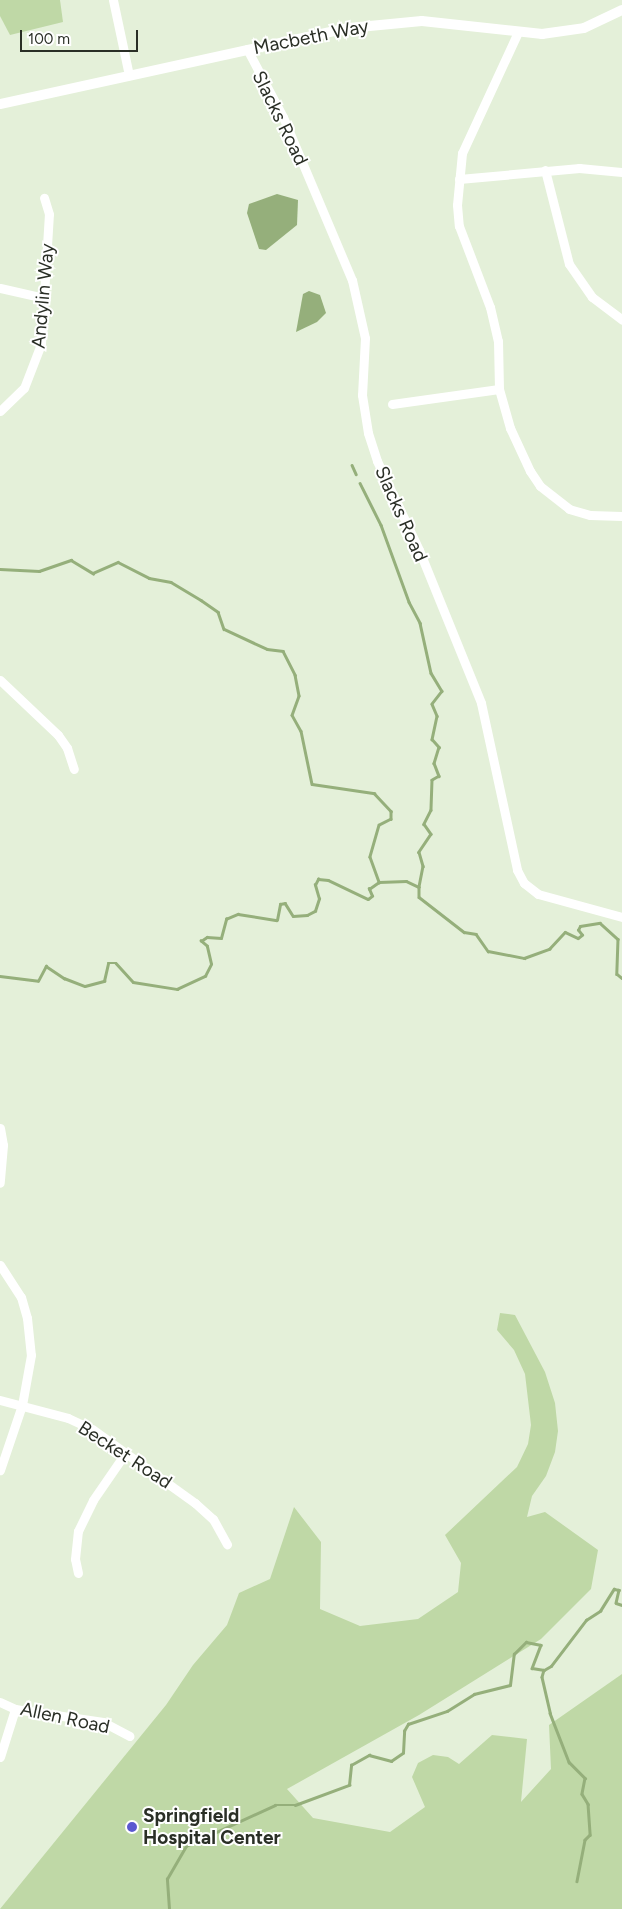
<!DOCTYPE html>
<style>
body{margin:0}
#map{position:relative;width:622px;height:1909px;overflow:hidden;background:#e4f0d9;font-family:Figtree,sans-serif}
div>[style]{position:absolute}
[style*='--x']{left:calc(var(--x)*1px);top:calc(var(--y)*1px);width:calc(var(--w)*1px);rotate:calc(var(--a)*1deg)}
.green>*{inset:0;background:#bfd8a6}
.water>*{inset:0;background:#95af7b}
.stream>*{height:2.5px;margin:-1.25px;padding:0 1.25px;transform-origin:1.25px;border-radius:1.25px;background:#95af7b}
.minor>*{height:9px;margin:-4.5px;padding:0 4.5px;transform-origin:4.5px;border-radius:4.5px;background:#fff}
.tertiary>*{height:10px;margin:-5px;padding:0 5px;transform-origin:5px;border-radius:5px;background:#fff}
.dots>*{width:14px;height:14px;translate:-50% -50%;box-sizing:border-box;border:2px solid #fff;border-radius:50%}
span{translate:-50% -50%;white-space:nowrap;text-align:center;line-height:1.15;-webkit-text-stroke:4px #fff;paint-order:stroke}
.street-label{font-size:19px;color:#2a2f26}
.poi-label{font-size:19px;color:#2a2f26;font-weight:700}
.left{translate:0 -50%;text-align:left}
.scale{position:absolute;left:20px;top:30px;width:118px;height:22px;box-sizing:border-box;border:2px solid #2a2f26;border-top:0;padding-left:6px;font-size:15px;line-height:18px;white-space:nowrap;color:#2a2f26;-webkit-text-stroke:4px #fff;paint-order:stroke}
</style>
<div id="map">
<div class="green">
<div style="clip-path:polygon(0 0,60px 0,63px 22px,10px 35px,0 16px)"></div>
<div style="clip-path:polygon(500px 1313px,515px 1315px,545px 1372px,555px 1403px,558px 1431px,555px 1452px,546px 1476px,532px 1496px,527px 1517px,545px 1512px,598px 1550px,591px 1589px,541px 1639px,419px 1715px,287px 1789px,313px 1818px,390px 1832px,425px 1807px,412px 1777px,418px 1763px,433px 1755px,448px 1757px,459px 1764px,492px 1735px,527px 1739px,521px 1802px,551px 1769px,549px 1725px,622px 1674px,622px 1909px,0 1909px,166px 1705px,193px 1665px,227px 1625px,239px 1593px,270px 1579px,294px 1507px,321px 1542px,320px 1609px,360px 1626px,418px 1619px,458px 1592px,461px 1563px,445px 1535px,517px 1467px,528px 1444px,531px 1425px,525px 1374px,514px 1350px,497px 1330px)"></div>
</div>
<div class="water">
<div style="clip-path:polygon(277px 194px,298px 200px,297px 225px,266px 250px,259px 249px,247px 213px,249px 204px)"></div>
<div style="clip-path:polygon(309px 291px,320px 295px,326px 313px,317px 322px,296px 332px,303px 294px)"></div>
</div>
<div class="stream">
<div style="--x:352;--y:465;--w:10;--a:66"></div>
<div style="--x:360;--y:483;--w:47;--a:63.4"></div>
<div style="--x:381;--y:525;--w:82;--a:70"></div>
<div style="--x:409;--y:602;--w:24;--a:62"></div>
<div style="--x:420;--y:623;--w:51;--a:77.6"></div>
<div style="--x:431;--y:673;--w:21;--a:59"></div>
<div style="--x:442;--y:691;--w:16;--a:128"></div>
<div style="--x:432;--y:704;--w:13;--a:67"></div>
<div style="--x:437;--y:716;--w:24;--a:102"></div>
<div style="--x:432;--y:739;--w:11;--a:49"></div>
<div style="--x:439;--y:747;--w:17;--a:107"></div>
<div style="--x:434;--y:763;--w:14;--a:69"></div>
<div style="--x:439;--y:776;--w:8;--a:150"></div>
<div style="--x:432;--y:780;--w:30;--a:92"></div>
<div style="--x:431;--y:810;--w:16;--a:117"></div>
<div style="--x:424;--y:824;--w:12;--a:55"></div>
<div style="--x:431;--y:834;--w:22;--a:124"></div>
<div style="--x:419;--y:852;--w:15;--a:74"></div>
<div style="--x:423;--y:866;--w:21;--a:101"></div>
<div style="--x:0;--y:569;--w:39;--a:3"></div>
<div style="--x:39;--y:571;--w:34;--a:-19"></div>
<div style="--x:71;--y:560;--w:26;--a:31"></div>
<div style="--x:93;--y:573;--w:27;--a:-24"></div>
<div style="--x:118;--y:562;--w:35;--a:27"></div>
<div style="--x:149;--y:578;--w:22;--a:10"></div>
<div style="--x:171;--y:582;--w:35;--a:31"></div>
<div style="--x:201;--y:600;--w:21;--a:35"></div>
<div style="--x:218;--y:612;--w:18;--a:71"></div>
<div style="--x:224;--y:629;--w:47;--a:24.9"></div>
<div style="--x:267;--y:649;--w:16;--a:7"></div>
<div style="--x:283;--y:651;--w:27;--a:63"></div>
<div style="--x:295;--y:675;--w:21;--a:79"></div>
<div style="--x:299;--y:696;--w:20;--a:110"></div>
<div style="--x:292;--y:715;--w:18;--a:61"></div>
<div style="--x:301;--y:731;--w:54;--a:78.3"></div>
<div style="--x:312;--y:784;--w:63;--a:8.3"></div>
<div style="--x:374;--y:793;--w:25;--a:47"></div>
<div style="--x:391;--y:811;--w:8;--a:90"></div>
<div style="--x:391;--y:819;--w:13;--a:153"></div>
<div style="--x:379;--y:825;--w:33;--a:106"></div>
<div style="--x:370;--y:857;--w:27;--a:70"></div>
<div style="--x:0;--y:976;--w:38;--a:7"></div>
<div style="--x:38;--y:981;--w:17;--a:-62"></div>
<div style="--x:46;--y:966;--w:22;--a:34"></div>
<div style="--x:64;--y:978;--w:22;--a:21"></div>
<div style="--x:85;--y:986;--w:20;--a:-15"></div>
<div style="--x:104;--y:981;--w:18;--a:-77"></div>
<div style="--x:108;--y:963;--w:8;--a:0"></div>
<div style="--x:116;--y:963;--w:25;--a:48"></div>
<div style="--x:133;--y:982;--w:45;--a:9"></div>
<div style="--x:177;--y:989;--w:31;--a:-25"></div>
<div style="--x:205;--y:976;--w:13;--a:-63"></div>
<div style="--x:211;--y:964;--w:18;--a:-103"></div>
<div style="--x:207;--y:946;--w:8;--a:-140"></div>
<div style="--x:201;--y:941;--w:7;--a:-34"></div>
<div style="--x:207;--y:937;--w:14;--a:4"></div>
<div style="--x:221;--y:938;--w:20;--a:-75"></div>
<div style="--x:226;--y:919;--w:13;--a:-23"></div>
<div style="--x:238;--y:914;--w:39;--a:9"></div>
<div style="--x:277;--y:920;--w:16;--a:-79"></div>
<div style="--x:280;--y:904;--w:5;--a:-11"></div>
<div style="--x:285;--y:903;--w:15;--a:58"></div>
<div style="--x:293;--y:916;--w:14;--a:-4"></div>
<div style="--x:307;--y:915;--w:9;--a:-27"></div>
<div style="--x:315;--y:911;--w:13;--a:-72"></div>
<div style="--x:319;--y:899;--w:15;--a:-106"></div>
<div style="--x:315;--y:885;--w:7;--a:-63"></div>
<div style="--x:318;--y:879;--w:10;--a:6"></div>
<div style="--x:328;--y:880;--w:44;--a:25.4"></div>
<div style="--x:368;--y:899;--w:5;--a:-37"></div>
<div style="--x:372;--y:896;--w:8;--a:-113"></div>
<div style="--x:369;--y:889;--w:12;--a:-35"></div>
<div style="--x:379;--y:882;--w:27;--a:-2"></div>
<div style="--x:406;--y:881;--w:14;--a:25"></div>
<div style="--x:419;--y:887;--w:10;--a:90"></div>
<div style="--x:419;--y:897;--w:57;--a:37.9"></div>
<div style="--x:464;--y:932;--w:12;--a:9"></div>
<div style="--x:476;--y:934;--w:21;--a:55"></div>
<div style="--x:488;--y:951;--w:37;--a:11"></div>
<div style="--x:524;--y:958;--w:27;--a:-20"></div>
<div style="--x:549;--y:949;--w:23;--a:-47"></div>
<div style="--x:565;--y:932;--w:14;--a:25"></div>
<div style="--x:578;--y:938;--w:5;--a:-37"></div>
<div style="--x:582;--y:935;--w:6;--a:-129"></div>
<div style="--x:578;--y:930;--w:4;--a:-63"></div>
<div style="--x:580;--y:926;--w:20;--a:-9"></div>
<div style="--x:600;--y:923;--w:24;--a:42"></div>
<div style="--x:618;--y:939;--w:35;--a:92"></div>
<div style="--x:617;--y:974;--w:6;--a:39"></div>
<div style="--x:544;--y:1670;--w:7;--a:106"></div>
<div style="--x:542;--y:1677;--w:37;--a:77"></div>
<div style="--x:550;--y:1713;--w:53;--a:68.8"></div>
<div style="--x:569;--y:1762;--w:23;--a:45"></div>
<div style="--x:585;--y:1778;--w:16;--a:101"></div>
<div style="--x:582;--y:1794;--w:12;--a:59"></div>
<div style="--x:588;--y:1804;--w:31;--a:86"></div>
<div style="--x:590;--y:1835;--w:7;--a:135"></div>
<div style="--x:585;--y:1840;--w:42;--a:101"></div>
<div style="--x:169;--y:1909;--w:30;--a:-94"></div>
<div style="--x:167;--y:1879;--w:38;--a:-60"></div>
<div style="--x:186;--y:1846;--w:98;--a:-24.7"></div>
<div style="--x:275;--y:1805;--w:20;--a:0"></div>
<div style="--x:295;--y:1805;--w:58;--a:-20.3"></div>
<div style="--x:349;--y:1785;--w:20;--a:-84"></div>
<div style="--x:351;--y:1765;--w:21;--a:-29"></div>
<div style="--x:369;--y:1755;--w:23;--a:15"></div>
<div style="--x:391;--y:1761;--w:14;--a:-34"></div>
<div style="--x:403;--y:1753;--w:22;--a:-87"></div>
<div style="--x:404;--y:1731;--w:8;--a:-60"></div>
<div style="--x:408;--y:1724;--w:41;--a:-18.4"></div>
<div style="--x:447;--y:1711;--w:32;--a:-32"></div>
<div style="--x:474;--y:1694;--w:37;--a:-14"></div>
<div style="--x:510;--y:1685;--w:31;--a:-83"></div>
<div style="--x:514;--y:1654;--w:17;--a:-45"></div>
<div style="--x:526;--y:1642;--w:15;--a:11"></div>
<div style="--x:541;--y:1645;--w:25;--a:111"></div>
<div style="--x:532;--y:1668;--w:12;--a:9"></div>
<div style="--x:544;--y:1670;--w:8;--a:-30"></div>
<div style="--x:551;--y:1666;--w:58;--a:-52.7"></div>
<div style="--x:586;--y:1620;--w:17;--a:-33"></div>
<div style="--x:600;--y:1611;--w:26;--a:-58"></div>
<div style="--x:614;--y:1589;--w:5;--a:11"></div>
<div style="--x:619;--y:1590;--w:13;--a:103"></div>
<div style="--x:616;--y:1603;--w:6;--a:18"></div>
</div>
<div class="minor">
<div style="--x:113;--y:0;--w:77;--a:78"></div>
<div style="--x:518;--y:32;--w:133;--a:114.8"></div>
<div style="--x:462;--y:153;--w:52;--a:95.5"></div>
<div style="--x:457;--y:205;--w:21;--a:85"></div>
<div style="--x:459;--y:226;--w:87;--a:69.1"></div>
<div style="--x:490;--y:307;--w:35;--a:77"></div>
<div style="--x:498;--y:341;--w:48;--a:88.8"></div>
<div style="--x:499;--y:389;--w:41;--a:74.2"></div>
<div style="--x:510;--y:428;--w:47;--a:65.1"></div>
<div style="--x:530;--y:471;--w:18;--a:56"></div>
<div style="--x:540;--y:486;--w:37;--a:38"></div>
<div style="--x:569;--y:509;--w:22;--a:16"></div>
<div style="--x:590;--y:515;--w:32;--a:2"></div>
<div style="--x:247;--y:49;--w:77;--a:62.1"></div>
<div style="--x:283;--y:117;--w:177;--a:67.1"></div>
<div style="--x:352;--y:280;--w:59;--a:77.4"></div>
<div style="--x:365;--y:338;--w:57;--a:93"></div>
<div style="--x:362;--y:395;--w:38;--a:81"></div>
<div style="--x:368;--y:433;--w:29;--a:72"></div>
<div style="--x:377;--y:461;--w:98;--a:64.7"></div>
<div style="--x:419;--y:550;--w:165;--a:67.9"></div>
<div style="--x:481;--y:703;--w:171;--a:77.8"></div>
<div style="--x:517;--y:870;--w:15;--a:62"></div>
<div style="--x:524;--y:883;--w:18;--a:38"></div>
<div style="--x:538;--y:894;--w:87;--a:15.3"></div>
<div style="--x:545;--y:170;--w:97;--a:75.7"></div>
<div style="--x:569;--y:264;--w:40;--a:55.1"></div>
<div style="--x:592;--y:297;--w:38;--a:37"></div>
<div style="--x:459;--y:179;--w:121;--a:-5.2"></div>
<div style="--x:579;--y:168;--w:43;--a:5.3"></div>
<div style="--x:0;--y:288;--w:45;--a:12.8"></div>
<div style="--x:392;--y:404;--w:108;--a:-8"></div>
<div style="--x:0;--y:411;--w:33;--a:-44"></div>
<div style="--x:24;--y:388;--w:47;--a:-68.9"></div>
<div style="--x:41;--y:344;--w:130;--a:-86.5"></div>
<div style="--x:49;--y:214;--w:17;--a:-107"></div>
<div style="--x:0;--y:680;--w:80;--a:43.5"></div>
<div style="--x:58;--y:735;--w:16;--a:55"></div>
<div style="--x:67;--y:748;--w:22;--a:72"></div>
<div style="--x:0;--y:1128;--w:17;--a:80"></div>
<div style="--x:3;--y:1145;--w:38;--a:95"></div>
<div style="--x:0;--y:1265;--w:38;--a:57"></div>
<div style="--x:21;--y:1297;--w:22;--a:74"></div>
<div style="--x:27;--y:1318;--w:37;--a:84"></div>
<div style="--x:31;--y:1355;--w:51;--a:100.2"></div>
<div style="--x:22;--y:1405;--w:69;--a:108.7"></div>
<div style="--x:0;--y:1400;--w:70;--a:14.8"></div>
<div style="--x:68;--y:1418;--w:26;--a:25"></div>
<div style="--x:92;--y:1429;--w:127;--a:35.7"></div>
<div style="--x:195;--y:1503;--w:24;--a:42"></div>
<div style="--x:213;--y:1519;--w:29;--a:61"></div>
<div style="--x:78;--y:1573;--w:14;--a:-102"></div>
<div style="--x:75;--y:1559;--w:28;--a:-84"></div>
<div style="--x:78;--y:1531;--w:34;--a:-64"></div>
<div style="--x:93;--y:1500;--w:58;--a:-55.5"></div>
<div style="--x:0;--y:1702;--w:17;--a:25"></div>
<div style="--x:15;--y:1709;--w:89;--a:8.4"></div>
<div style="--x:103;--y:1722;--w:30;--a:28"></div>
<div style="--x:0;--y:1757;--w:50;--a:-72.6"></div>
</div>
<div class="tertiary">
<div style="--x:0;--y:104;--w:357;--a:-12.3"></div>
<div style="--x:349;--y:28;--w:73;--a:-5.5"></div>
<div style="--x:422;--y:21;--w:121;--a:6.2"></div>
<div style="--x:542;--y:34;--w:42;--a:-8.1"></div>
<div style="--x:584;--y:28;--w:42;--a:-25.3"></div>
</div>
<div class="dots">
<div style="left:132px;top:1827px;background:#5b58d0"></div>
</div>
<div class="street-label">
<span style="left:311px;top:37px;rotate:-11deg">Macbeth Way</span>
<span style="left:280px;top:118px;rotate:64deg">Slacks Road</span>
<span style="left:43px;top:296px;rotate:-85deg">Andylin Way</span>
<span style="left:401px;top:514px;rotate:66deg">Slacks Road</span>
<span style="left:125px;top:1455px;rotate:33deg">Becket Road</span>
<span style="left:65px;top:1718px;rotate:12deg">Allen Road</span>
</div>
<div class="poi-label">
<span class="left" style="left:143px;top:1827px">Springfield<br>Hospital Center</span>
</div>
<div class="scale">100 m</div>
</div>
